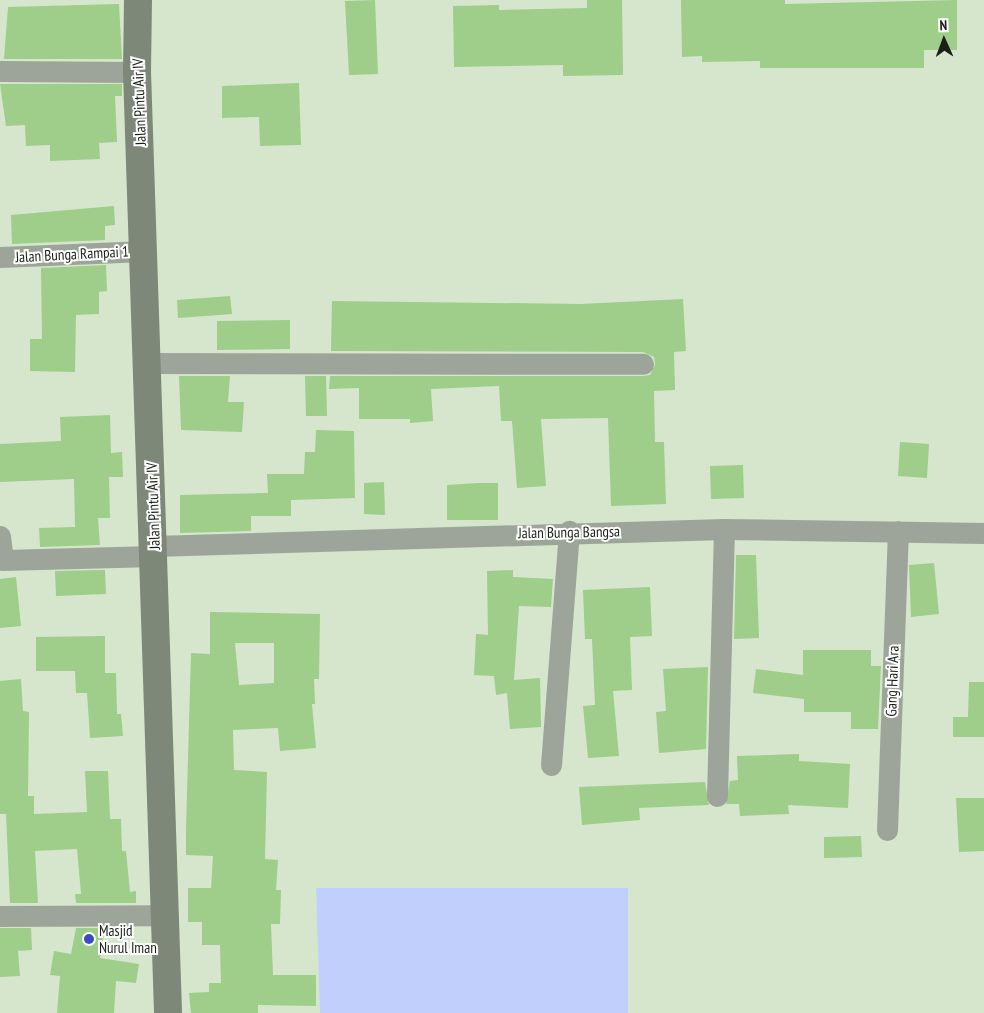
<!DOCTYPE html>
<style>
body{margin:0}
#map{position:relative;width:984px;height:1013px;overflow:hidden;background:#d5e6cd;font-family:"PT Sans Narrow",sans-serif}
div>[style]{position:absolute}
[style*='--x']{left:calc(var(--x)*1px);top:calc(var(--y)*1px);width:calc(var(--w)*1px);rotate:calc(var(--a)*1deg)}
.green>*{inset:0;background:#c1cffc}
.building>*{inset:0;background:#9fcd8a}
.street>*{height:21px;margin:-10.5px;padding:0 10.5px;transform-origin:10.5px;border-radius:10.5px;background:#9da59a}
.secondary>*{height:28px;margin:-14px;padding:0 14px;transform-origin:14px;border-radius:14px;background:#7d8879}
.dots>*{width:14px;height:14px;translate:-50% -50%;box-sizing:border-box;border:2px solid #fff;border-radius:50%}
span{translate:-50% -50%;white-space:nowrap;text-align:center;line-height:1.15;-webkit-text-stroke:4px #fff;paint-order:stroke}
.street-label{font-size:15px;color:#1a2017}
.poi-label{font-size:15px;color:#1a2017}
.left{translate:0 -50%;text-align:left}
.north{position:absolute;left:919px;top:15px;width:50px;height:50px;-webkit-text-stroke:4px #fff;paint-order:stroke;rotate:358deg;font-size:14px;font-weight:700;line-height:20px;text-align:center;color:#1a2017}
.north::after{content:'';display:block;margin:auto;width:18px;height:22px;background:#1a2017;clip-path:polygon(50% 0,100% 100%,50% 72%,0 100%)}
</style>
<div id="map">
<div class="green">
<div style="clip-path:polygon(316px 888px,628px 888px,628px 1013px,320px 1013px)"></div>
</div>
<div class="building">
<div style="clip-path:polygon(375px 0,378px 74px,349px 75px,345px 1px)"></div>
<div style="clip-path:polygon(587px 0,622px 0,623px 75px,563px 76px,563px 65px,454px 67px,453px 6px,499px 5px,499px 10px,587px 8px)"></div>
<div style="clip-path:polygon(681px 0,785px 0,785px 4px,957px 0,957px 50px,924px 50px,924px 68px,760px 68px,760px 61px,702px 62px,702px 56px,682px 57px)"></div>
<div style="clip-path:polygon(119px 4px,122px 59px,4px 59px,8px 7px)"></div>
<div style="clip-path:polygon(299px 83px,301px 145px,260px 146px,259px 117px,222px 118px,222px 86px)"></div>
<div style="clip-path:polygon(0 84px,122px 84px,122px 96px,115px 96px,117px 142px,99px 143px,100px 159px,50px 161px,50px 145px,26px 146px,25px 125px,6px 126px)"></div>
<div style="clip-path:polygon(114px 206px,115px 225px,105px 226px,105px 240px,12px 244px,11px 215px)"></div>
<div style="clip-path:polygon(106px 265px,107px 291px,99px 292px,99px 314px,76px 315px,75px 372px,30px 371px,30px 339px,42px 339px,41px 268px)"></div>
<div style="clip-path:polygon(230px 296px,232px 314px,178px 318px,177px 300px)"></div>
<div style="clip-path:polygon(683px 299px,686px 351px,674px 352px,675px 390px,654px 391px,655px 442px,664px 442px,666px 504px,611px 506px,608px 418px,541px 419px,546px 486px,517px 488px,512px 421px,501px 421px,499px 386px,431px 389px,433px 421px,410px 423px,410px 419px,359px 419px,359px 388px,329px 389px,330px 376px,643px 376px,650px 375px,655px 365px,654px 357px,643px 352px,331px 351px,332px 301px,581px 304px)"></div>
<div style="clip-path:polygon(290px 320px,290px 349px,217px 350px,217px 321px)"></div>
<div style="clip-path:polygon(179px 376px,230px 376px,228px 402px,244px 402px,242px 432px,181px 430px)"></div>
<div style="clip-path:polygon(305px 376px,326px 376px,327px 416px,306px 416px)"></div>
<div style="clip-path:polygon(110px 415px,111px 453px,122px 452px,123px 477px,109px 477px,110px 518px,98px 518px,100px 545px,40px 547px,39px 528px,75px 527px,74px 479px,0 482px,0 444px,61px 441px,60px 417px)"></div>
<div style="clip-path:polygon(316px 430px,354px 431px,355px 498px,291px 500px,291px 516px,251px 516px,251px 531px,180px 533px,180px 495px,268px 493px,267px 474px,304px 474px,305px 452px,315px 452px)"></div>
<div style="clip-path:polygon(900px 442px,929px 444px,927px 478px,898px 476px)"></div>
<div style="clip-path:polygon(743px 465px,744px 498px,711px 499px,710px 466px)"></div>
<div style="clip-path:polygon(384px 482px,385px 515px,364px 514px,364px 483px)"></div>
<div style="clip-path:polygon(479px 483px,498px 483px,498px 520px,447px 520px,447px 485px)"></div>
<div style="clip-path:polygon(736px 555px,756px 555px,759px 638px,734px 639px)"></div>
<div style="clip-path:polygon(934px 563px,939px 614px,911px 617px,909px 565px)"></div>
<div style="clip-path:polygon(105px 570px,106px 594px,56px 596px,55px 571px)"></div>
<div style="clip-path:polygon(513px 570px,513px 577px,553px 579px,551px 607px,519px 606px,514px 680px,540px 678px,541px 727px,510px 729px,507px 693px,496px 695px,494px 676px,474px 675px,476px 634px,488px 635px,487px 571px)"></div>
<div style="clip-path:polygon(16px 577px,21px 626px,0 628px,0 579px)"></div>
<div style="clip-path:polygon(650px 587px,652px 636px,630px 637px,632px 690px,613px 691px,619px 756px,588px 758px,583px 706px,595px 705px,592px 639px,585px 639px,583px 590px)"></div>
<div style="clip-path:polygon(evenodd,210px 612px,320px 614px,319px 679px,314px 679px,315px 704px,312px 704px,316px 748px,280px 751px,278px 728px,233px 730px,234px 770px,267px 772px,265px 859px,278px 860px,276px 890px,281px 890px,280px 924px,271px 924px,273px 975px,316px 975px,316px 1006px,258px 1005px,258px 1013px,191px 1013px,189px 993px,209px 992px,209px 983px,221px 983px,220px 945px,202px 945px,202px 922px,188px 922px,188px 888px,211px 888px,213px 856px,186px 855px,186px 829px,191px 653px,210px 654px,210px 612px,235px 643px,274px 643px,274px 683px,239px 685px,235px 643px)"></div>
<div style="clip-path:polygon(105px 636px,105px 673px,116px 673px,117px 714px,121px 714px,123px 736px,90px 738px,87px 693px,76px 693px,75px 671px,36px 671px,36px 637px)"></div>
<div style="clip-path:polygon(803px 650px,871px 650px,871px 666px,881px 666px,878px 729px,851px 729px,851px 712px,804px 712px,804px 699px,753px 693px,756px 669px,803px 675px)"></div>
<div style="clip-path:polygon(708px 667px,706px 749px,659px 753px,656px 712px,666px 711px,663px 669px)"></div>
<div style="clip-path:polygon(21px 679px,23px 711px,29px 712px,28px 796px,34px 796px,34px 814px,87px 812px,85px 771px,108px 771px,110px 819px,121px 819px,122px 851px,126px 851px,130px 892px,136px 891px,136px 903px,76px 903px,75px 894px,81px 894px,77px 849px,35px 851px,38px 903px,10px 903px,6px 814px,0 814px,0 681px)"></div>
<div style="clip-path:polygon(969px 682px,984px 682px,984px 737px,953px 737px,953px 717px,968px 717px)"></div>
<div style="clip-path:polygon(799px 754px,799px 761px,850px 764px,848px 808px,788px 805px,789px 814px,740px 816px,739px 804px,726px 804px,730px 781px,738px 780px,737px 756px)"></div>
<div style="clip-path:polygon(705px 782px,709px 805px,639px 808px,640px 820px,582px 825px,579px 787px)"></div>
<div style="clip-path:polygon(956px 798px,984px 798px,984px 851px,959px 852px)"></div>
<div style="clip-path:polygon(861px 836px,862px 857px,824px 858px,824px 837px)"></div>
<div style="clip-path:polygon(0 928px,31px 928px,32px 950px,18px 951px,20px 976px,0 977px)"></div>
<div style="clip-path:polygon(76px 928px,105px 928px,100px 958px,139px 964px,136px 983px,116px 981px,114px 1013px,57px 1013px,60px 976px,50px 975px,54px 951px,71px 954px)"></div>
</div>
<div class="street">
<div style="--x:0;--y:71;--w:137;--a:0.4"></div>
<div style="--x:0;--y:257;--w:145;--a:-2.4"></div>
<div style="--x:149;--y:363;--w:494;--a:0.1"></div>
<div style="--x:0;--y:536;--w:24;--a:83"></div>
<div style="--x:3;--y:560;--w:151;--a:-1.5"></div>
<div style="--x:153;--y:546;--w:571;--a:-1.71"></div>
<div style="--x:724;--y:529;--w:260;--a:0.9"></div>
<div style="--x:551;--y:765;--w:235;--a:-85.6"></div>
<div style="--x:717;--y:796;--w:267;--a:-88.5"></div>
<div style="--x:887;--y:830;--w:299;--a:-87.9"></div>
<div style="--x:0;--y:916;--w:166;--a:-0.3"></div>
</div>
<div class="secondary">
<div style="--x:138;--y:0;--w:72;--a:90.8"></div>
<div style="--x:137;--y:72;--w:942;--a:88.11"></div>
</div>
<div class="dots">
<div style="left:89px;top:939px;background:#3a4cbf"></div>
</div>
<div class="street-label">
<span style="left:139px;top:102px;rotate:-92deg">Jalan Pintu Air IV</span>
<span style="left:72px;top:254px;rotate:-3deg">Jalan Bunga Rampai 1</span>
<span style="left:153px;top:506px;rotate:-92deg">Jalan Pintu Air IV</span>
<span style="left:569px;top:532px;rotate:-1deg">Jalan Bunga Bangsa</span>
<span style="left:892px;top:681px;rotate:-88deg">Gang Hari Ara</span>
</div>
<div class="poi-label">
<span class="left" style="left:99px;top:939px">Masjid<br>Nurul Iman</span>
</div>
<div class="north">N</div>
</div>
